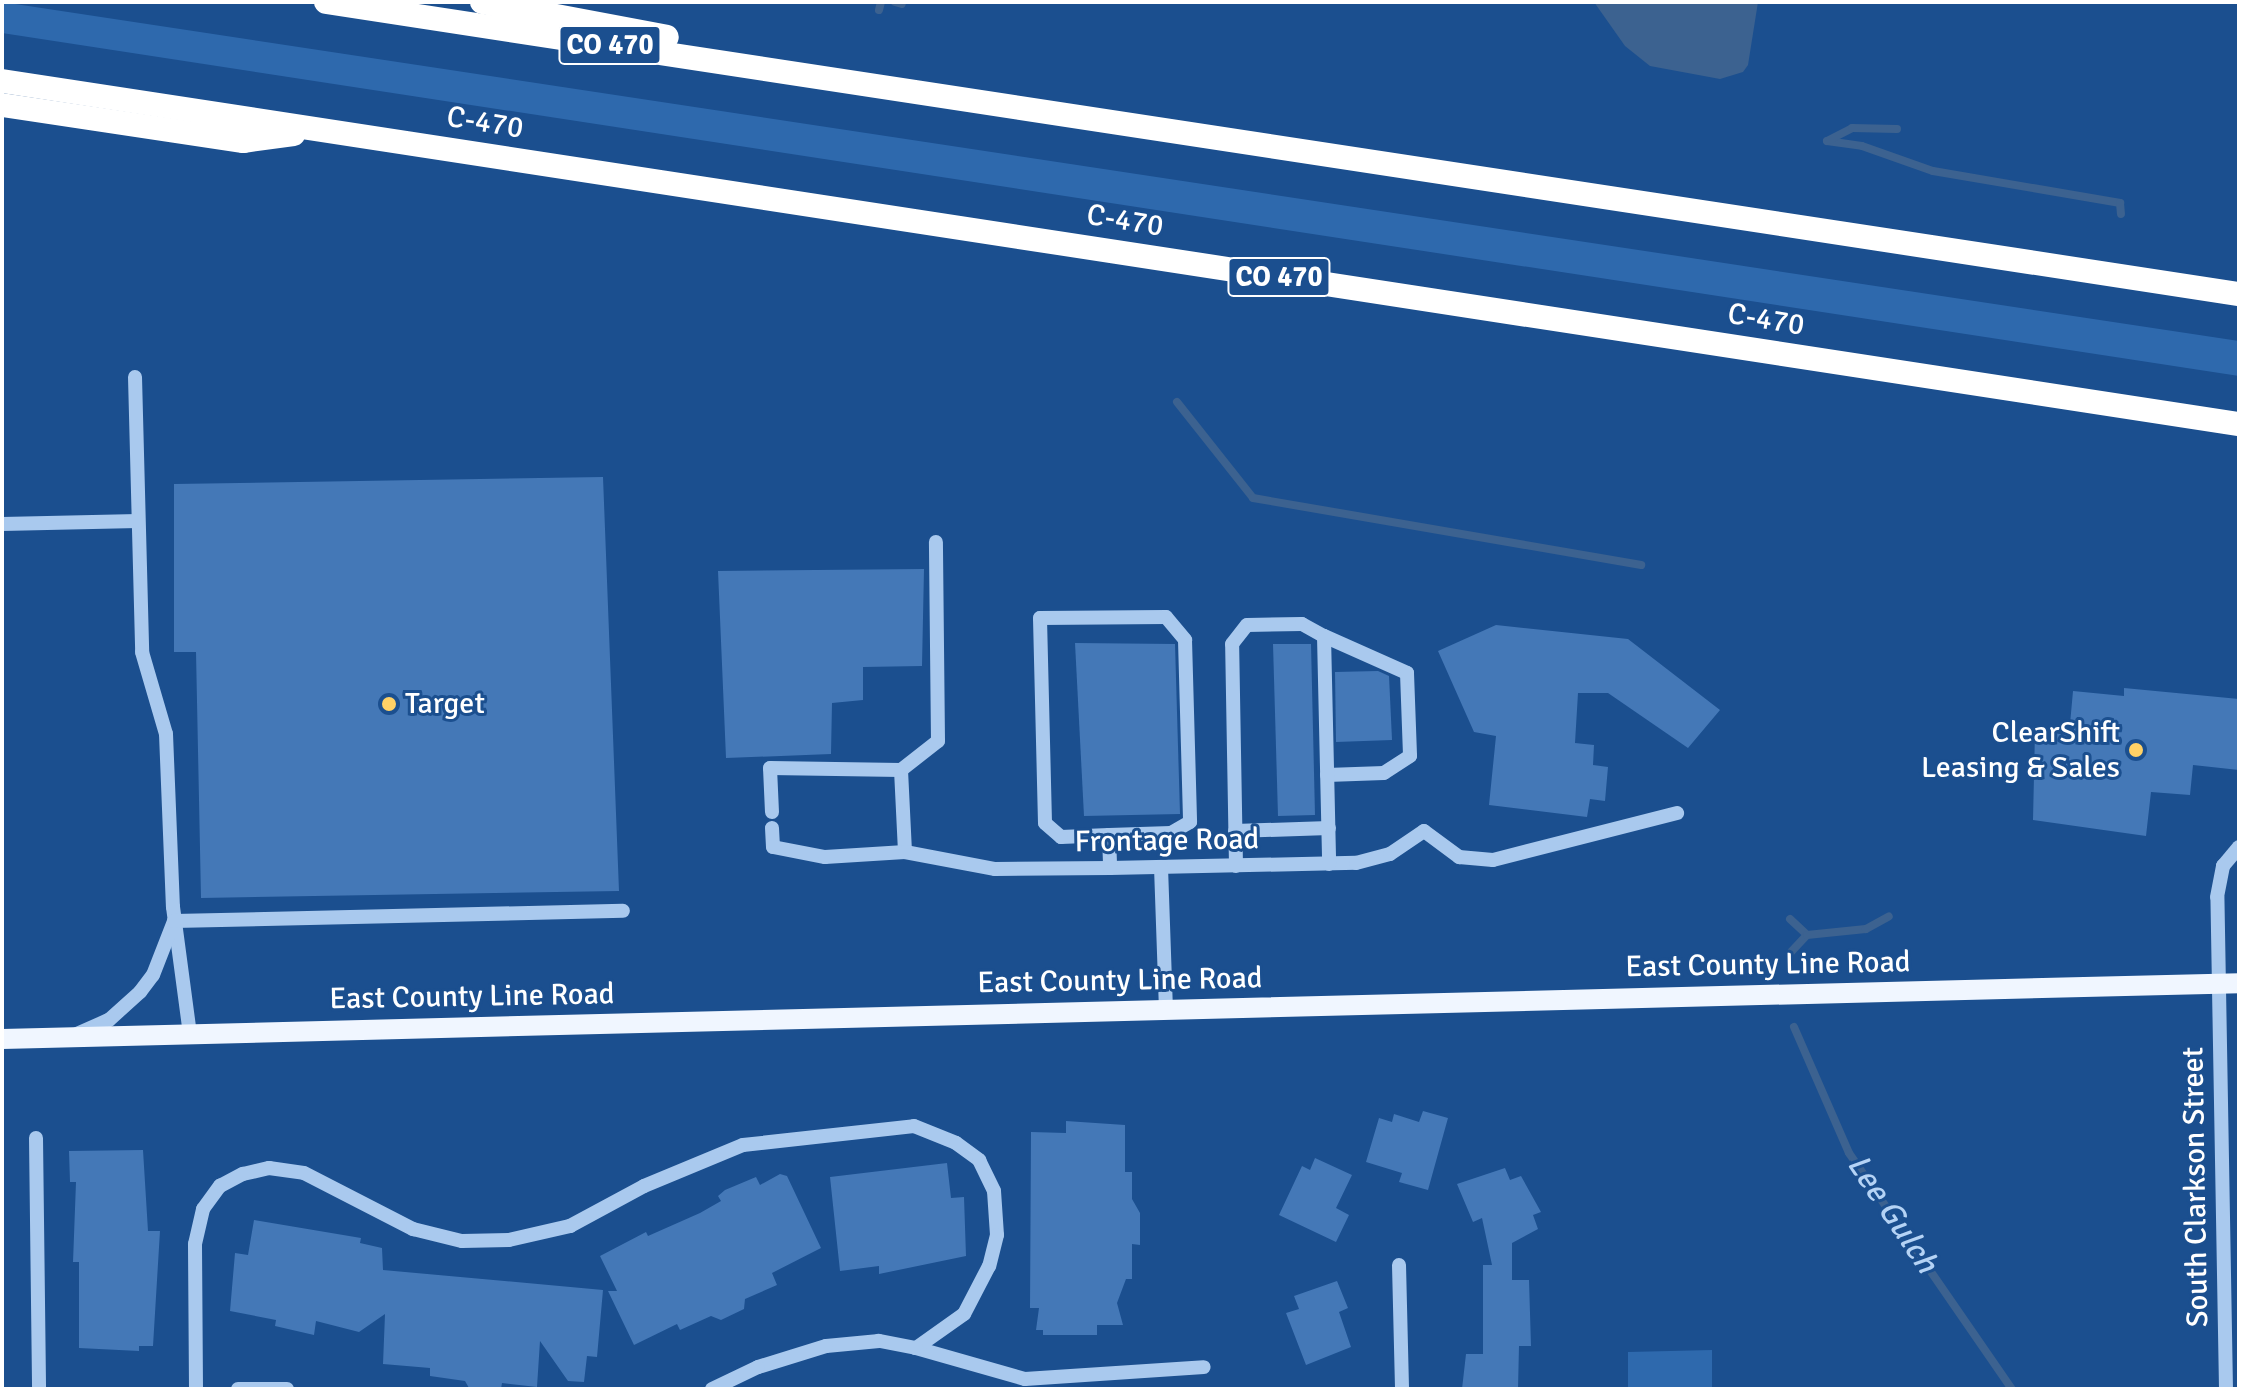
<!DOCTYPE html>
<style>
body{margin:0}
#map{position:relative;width:2241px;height:1391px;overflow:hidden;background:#1b4f8f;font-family:Signika,sans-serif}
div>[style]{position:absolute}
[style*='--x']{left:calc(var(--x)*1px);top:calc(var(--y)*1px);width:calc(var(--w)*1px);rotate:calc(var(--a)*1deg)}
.green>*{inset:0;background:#2e69ad}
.water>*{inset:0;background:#3c6290}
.stream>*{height:8px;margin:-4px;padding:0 4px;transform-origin:4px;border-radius:4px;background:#3c6290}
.building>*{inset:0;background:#4478b7}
.minor>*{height:14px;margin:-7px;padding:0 7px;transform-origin:7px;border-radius:7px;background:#a9c9ee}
.major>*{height:20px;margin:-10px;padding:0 10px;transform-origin:10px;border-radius:10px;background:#f0f6ff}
.highway>*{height:24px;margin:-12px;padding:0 12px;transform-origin:12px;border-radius:12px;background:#fff}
.dots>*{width:22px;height:22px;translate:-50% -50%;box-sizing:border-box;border:4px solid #1b4f8f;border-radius:50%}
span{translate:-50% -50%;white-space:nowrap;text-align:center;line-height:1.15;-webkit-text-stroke:6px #1b4f8f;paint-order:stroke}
.shield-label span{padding:2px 6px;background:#1b4f8f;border:2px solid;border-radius:6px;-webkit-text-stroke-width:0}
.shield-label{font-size:28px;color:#fff;font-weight:700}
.street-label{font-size:30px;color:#fff}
.poi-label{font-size:30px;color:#fff}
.left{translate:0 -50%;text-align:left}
.right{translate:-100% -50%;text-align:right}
.water-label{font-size:32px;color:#b5d3f5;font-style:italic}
.frame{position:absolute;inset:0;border:4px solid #fff;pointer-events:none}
</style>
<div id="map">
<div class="green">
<div style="clip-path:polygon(2px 2px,2239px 341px,2239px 376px,2px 33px)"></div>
<div style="clip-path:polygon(1712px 1350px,1712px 1389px,1628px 1389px,1628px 1352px)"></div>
</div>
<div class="water">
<div style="clip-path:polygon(1594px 2px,1758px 2px,1748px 65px,1743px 72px,1720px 79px,1650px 66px,1625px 46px)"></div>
</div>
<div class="stream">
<div style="--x:895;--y:2;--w:7;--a:16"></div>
<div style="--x:879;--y:10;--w:8;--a:-76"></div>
<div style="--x:1827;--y:141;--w:35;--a:8"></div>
<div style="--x:1862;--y:146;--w:75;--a:19.4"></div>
<div style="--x:1933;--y:171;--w:190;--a:9.7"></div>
<div style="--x:2120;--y:203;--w:11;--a:85"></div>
<div style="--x:1827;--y:141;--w:28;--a:-27"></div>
<div style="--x:1852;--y:128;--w:45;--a:1.3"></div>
<div style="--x:1177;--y:402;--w:122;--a:51.6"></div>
<div style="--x:1253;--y:498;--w:394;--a:9.8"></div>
<div style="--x:1790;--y:919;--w:23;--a:43"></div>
<div style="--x:1791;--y:952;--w:23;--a:-47"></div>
<div style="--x:1807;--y:935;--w:59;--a:-5.8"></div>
<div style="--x:1866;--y:929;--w:26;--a:-29"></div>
<div style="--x:1794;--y:1027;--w:137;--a:66.4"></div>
<div style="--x:1849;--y:1153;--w:287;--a:55.4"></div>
</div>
<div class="building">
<div style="clip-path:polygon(603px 477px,619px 891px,201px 898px,196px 652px,174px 652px,174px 484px)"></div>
<div style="clip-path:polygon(924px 569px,922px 666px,863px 667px,863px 700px,832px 703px,831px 754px,726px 758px,718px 571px)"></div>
<div style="clip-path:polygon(1496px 625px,1628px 639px,1720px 710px,1688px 748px,1608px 693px,1578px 693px,1575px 743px,1594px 745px,1593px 765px,1608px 767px,1605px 801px,1590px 799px,1587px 817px,1489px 805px,1496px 736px,1474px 732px,1438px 651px)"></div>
<div style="clip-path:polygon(1075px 643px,1175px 644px,1180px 814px,1084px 816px)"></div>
<div style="clip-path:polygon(1273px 644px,1311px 644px,1315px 815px,1278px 816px)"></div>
<div style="clip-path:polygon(1378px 671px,1389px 676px,1392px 740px,1336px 742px,1335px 672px)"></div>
<div style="clip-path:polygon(2124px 688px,2239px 699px,2239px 770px,2193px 765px,2190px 795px,2151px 792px,2146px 836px,2033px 820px,2035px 731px,2069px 735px,2073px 691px,2124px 696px)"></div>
<div style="clip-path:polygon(1423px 1111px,1448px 1118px,1428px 1190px,1399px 1182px,1402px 1173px,1366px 1162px,1379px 1118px,1392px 1122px,1394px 1114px,1419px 1122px)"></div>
<div style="clip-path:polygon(1066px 1121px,1125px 1125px,1125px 1172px,1132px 1172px,1132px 1199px,1140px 1213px,1140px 1245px,1132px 1244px,1132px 1279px,1126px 1279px,1117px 1303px,1123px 1325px,1097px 1325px,1097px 1335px,1043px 1335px,1043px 1330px,1036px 1330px,1039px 1308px,1030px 1308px,1031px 1132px,1066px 1133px)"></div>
<div style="clip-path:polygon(143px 1150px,148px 1231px,160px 1231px,153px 1346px,139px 1346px,139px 1351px,79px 1348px,79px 1262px,73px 1262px,76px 1182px,70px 1182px,69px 1151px)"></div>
<div style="clip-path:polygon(1315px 1158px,1352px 1175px,1336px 1208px,1349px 1215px,1336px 1242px,1279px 1215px,1302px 1166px,1310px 1170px)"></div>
<div style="clip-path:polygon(947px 1163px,951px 1198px,964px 1197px,966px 1256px,879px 1274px,879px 1266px,840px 1271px,830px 1177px)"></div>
<div style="clip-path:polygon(1505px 1168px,1510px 1180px,1521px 1176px,1541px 1212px,1533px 1215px,1538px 1229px,1512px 1243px,1512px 1280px,1529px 1280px,1531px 1346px,1519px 1346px,1518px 1389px,1462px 1389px,1466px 1354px,1483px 1354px,1483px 1265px,1492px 1265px,1482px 1218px,1473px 1222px,1457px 1184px)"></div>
<div style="clip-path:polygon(780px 1174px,787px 1176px,821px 1248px,772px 1273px,777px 1285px,745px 1299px,744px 1309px,721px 1320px,711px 1316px,680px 1330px,677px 1324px,634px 1345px,608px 1291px,617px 1291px,600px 1256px,646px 1232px,648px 1236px,700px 1213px,721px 1201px,718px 1196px,725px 1190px,756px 1177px,760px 1185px)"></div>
<div style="clip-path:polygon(254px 1220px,361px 1238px,360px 1243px,382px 1248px,383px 1270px,603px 1290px,597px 1357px,587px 1356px,584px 1382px,568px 1381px,540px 1341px,537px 1387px,502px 1383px,501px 1389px,469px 1388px,465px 1381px,430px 1376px,430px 1368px,383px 1364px,385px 1314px,359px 1332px,316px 1321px,314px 1335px,275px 1326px,276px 1320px,230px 1311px,235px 1253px,248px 1255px)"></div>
<div style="clip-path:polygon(1337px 1281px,1348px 1308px,1339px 1312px,1351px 1347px,1306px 1365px,1286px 1313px,1299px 1309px,1294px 1296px)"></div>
</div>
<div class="minor">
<div style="--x:135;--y:377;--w:275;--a:88.5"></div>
<div style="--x:142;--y:652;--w:85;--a:73.7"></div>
<div style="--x:166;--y:734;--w:173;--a:87.7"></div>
<div style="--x:173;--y:907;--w:128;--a:82.4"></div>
<div style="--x:2;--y:524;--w:136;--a:-1.3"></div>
<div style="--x:1324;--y:636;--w:91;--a:24"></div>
<div style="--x:1407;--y:673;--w:83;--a:87.9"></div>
<div style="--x:1410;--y:756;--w:31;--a:147"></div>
<div style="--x:1384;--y:773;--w:57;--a:178"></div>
<div style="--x:901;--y:770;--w:82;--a:87.2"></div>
<div style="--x:772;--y:812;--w:44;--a:-92.6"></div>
<div style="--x:770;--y:768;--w:131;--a:0.9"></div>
<div style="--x:901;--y:770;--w:47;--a:-38.1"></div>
<div style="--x:938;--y:741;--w:199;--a:-90.6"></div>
<div style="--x:772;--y:828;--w:19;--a:87"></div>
<div style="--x:773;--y:847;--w:53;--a:10.9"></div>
<div style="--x:825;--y:857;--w:80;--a:-3.6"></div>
<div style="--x:905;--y:852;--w:92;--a:10.7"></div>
<div style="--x:995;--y:869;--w:115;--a:-0.5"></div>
<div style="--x:1110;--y:868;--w:246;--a:-1.2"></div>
<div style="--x:1356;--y:863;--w:35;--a:-15"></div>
<div style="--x:1390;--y:854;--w:41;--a:-34.1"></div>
<div style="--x:1424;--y:831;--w:44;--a:36.6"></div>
<div style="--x:1459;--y:857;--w:34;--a:5"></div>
<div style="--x:1493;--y:860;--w:190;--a:-14.3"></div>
<div style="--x:1235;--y:831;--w:94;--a:-1.8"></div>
<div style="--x:1109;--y:835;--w:48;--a:177.6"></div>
<div style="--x:1061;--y:837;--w:21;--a:-139"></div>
<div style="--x:1045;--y:823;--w:205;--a:-91.4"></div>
<div style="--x:1040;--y:618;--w:126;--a:-0.5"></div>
<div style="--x:1166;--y:617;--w:30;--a:50"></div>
<div style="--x:1185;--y:640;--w:182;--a:88.4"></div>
<div style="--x:1190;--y:822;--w:22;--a:150"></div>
<div style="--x:1171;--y:833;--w:62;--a:178.2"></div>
<div style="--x:1109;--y:835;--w:33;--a:88"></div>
<div style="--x:1236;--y:866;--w:222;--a:-91"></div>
<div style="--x:1232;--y:644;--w:24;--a:-52"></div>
<div style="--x:1247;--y:625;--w:55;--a:-1"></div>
<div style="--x:1302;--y:624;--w:25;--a:29"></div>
<div style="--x:1324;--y:636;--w:228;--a:88.7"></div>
<div style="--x:1161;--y:867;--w:143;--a:88"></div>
<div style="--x:77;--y:1034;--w:35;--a:-24"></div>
<div style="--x:109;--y:1020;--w:42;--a:-42.1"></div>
<div style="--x:140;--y:992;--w:21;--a:-53"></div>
<div style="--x:153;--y:975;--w:58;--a:-68.7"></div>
<div style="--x:174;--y:921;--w:449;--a:-1.3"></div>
<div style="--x:36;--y:1138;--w:251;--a:89.3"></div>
<div style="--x:1399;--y:1265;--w:124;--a:88.6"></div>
<div style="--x:916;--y:1348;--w:113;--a:15.9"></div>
<div style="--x:1025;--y:1379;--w:179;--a:-3.8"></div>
<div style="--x:196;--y:1389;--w:145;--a:-90.4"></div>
<div style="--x:195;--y:1244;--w:36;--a:-77"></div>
<div style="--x:203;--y:1209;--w:29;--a:-54"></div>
<div style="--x:220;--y:1186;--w:26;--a:-28"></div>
<div style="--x:243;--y:1174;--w:27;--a:-13"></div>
<div style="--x:269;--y:1168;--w:35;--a:8"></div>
<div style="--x:304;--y:1173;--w:123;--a:27.2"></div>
<div style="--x:413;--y:1229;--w:50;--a:13.8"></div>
<div style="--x:462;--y:1241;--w:47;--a:-1.2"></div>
<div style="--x:509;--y:1240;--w:63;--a:-12.9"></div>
<div style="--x:570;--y:1226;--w:84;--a:-28.4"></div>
<div style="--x:644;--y:1186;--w:107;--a:-22.5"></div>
<div style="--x:743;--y:1145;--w:172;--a:-6.3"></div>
<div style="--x:914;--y:1126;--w:45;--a:22"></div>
<div style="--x:956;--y:1143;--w:29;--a:36"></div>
<div style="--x:979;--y:1160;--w:34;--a:64"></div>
<div style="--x:994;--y:1191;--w:44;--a:86.1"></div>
<div style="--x:997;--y:1235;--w:32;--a:104"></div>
<div style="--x:989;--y:1266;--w:54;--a:117.5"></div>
<div style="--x:964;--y:1314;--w:59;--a:144.7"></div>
<div style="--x:916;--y:1348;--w:38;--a:-169"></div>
<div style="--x:879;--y:1341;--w:53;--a:174.6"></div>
<div style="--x:826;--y:1346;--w:71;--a:162.8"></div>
<div style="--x:758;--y:1367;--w:51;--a:154.4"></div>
<div style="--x:238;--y:1389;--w:49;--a:0"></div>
<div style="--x:2226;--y:1389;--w:492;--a:-91"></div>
<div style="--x:2217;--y:897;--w:32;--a:-79"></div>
<div style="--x:2223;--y:866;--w:25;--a:-50"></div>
</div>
<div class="major">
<div style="--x:2;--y:1039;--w:2238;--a:-1.43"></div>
</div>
<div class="highway">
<div style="--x:326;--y:2;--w:1935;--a:8.68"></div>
<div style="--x:482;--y:2;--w:188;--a:10.7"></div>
<div style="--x:2;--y:81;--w:2263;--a:8.72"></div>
<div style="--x:2;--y:105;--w:244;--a:8.5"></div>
<div style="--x:243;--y:141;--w:51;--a:-7.8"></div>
</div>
<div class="dots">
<div style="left:389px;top:704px;background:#ffd166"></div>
<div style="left:2136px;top:750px;background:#ffd166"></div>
</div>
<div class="shield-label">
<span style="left:610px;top:45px">CO 470</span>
<span style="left:1279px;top:277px">CO 470</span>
</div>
<div class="street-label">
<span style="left:485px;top:123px;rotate:9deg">C-470</span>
<span style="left:1125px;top:221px;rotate:9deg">C-470</span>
<span style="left:1766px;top:320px;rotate:9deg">C-470</span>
<span style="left:1167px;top:841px;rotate:-1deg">Frontage Road</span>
<span style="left:1768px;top:965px;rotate:-1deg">East County Line Road</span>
<span style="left:1120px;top:981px;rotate:-1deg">East County Line Road</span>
<span style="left:472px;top:997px;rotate:-1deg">East County Line Road</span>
<span style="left:2196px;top:1187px;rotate:-91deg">South Clarkson Street</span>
</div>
<div class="poi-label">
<span class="left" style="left:405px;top:704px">Target</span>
<span class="right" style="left:2120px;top:750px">ClearShift<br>Leasing &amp; Sales</span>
</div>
<div class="water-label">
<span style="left:1892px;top:1214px;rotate:56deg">Lee Gulch</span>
</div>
<div class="frame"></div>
</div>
